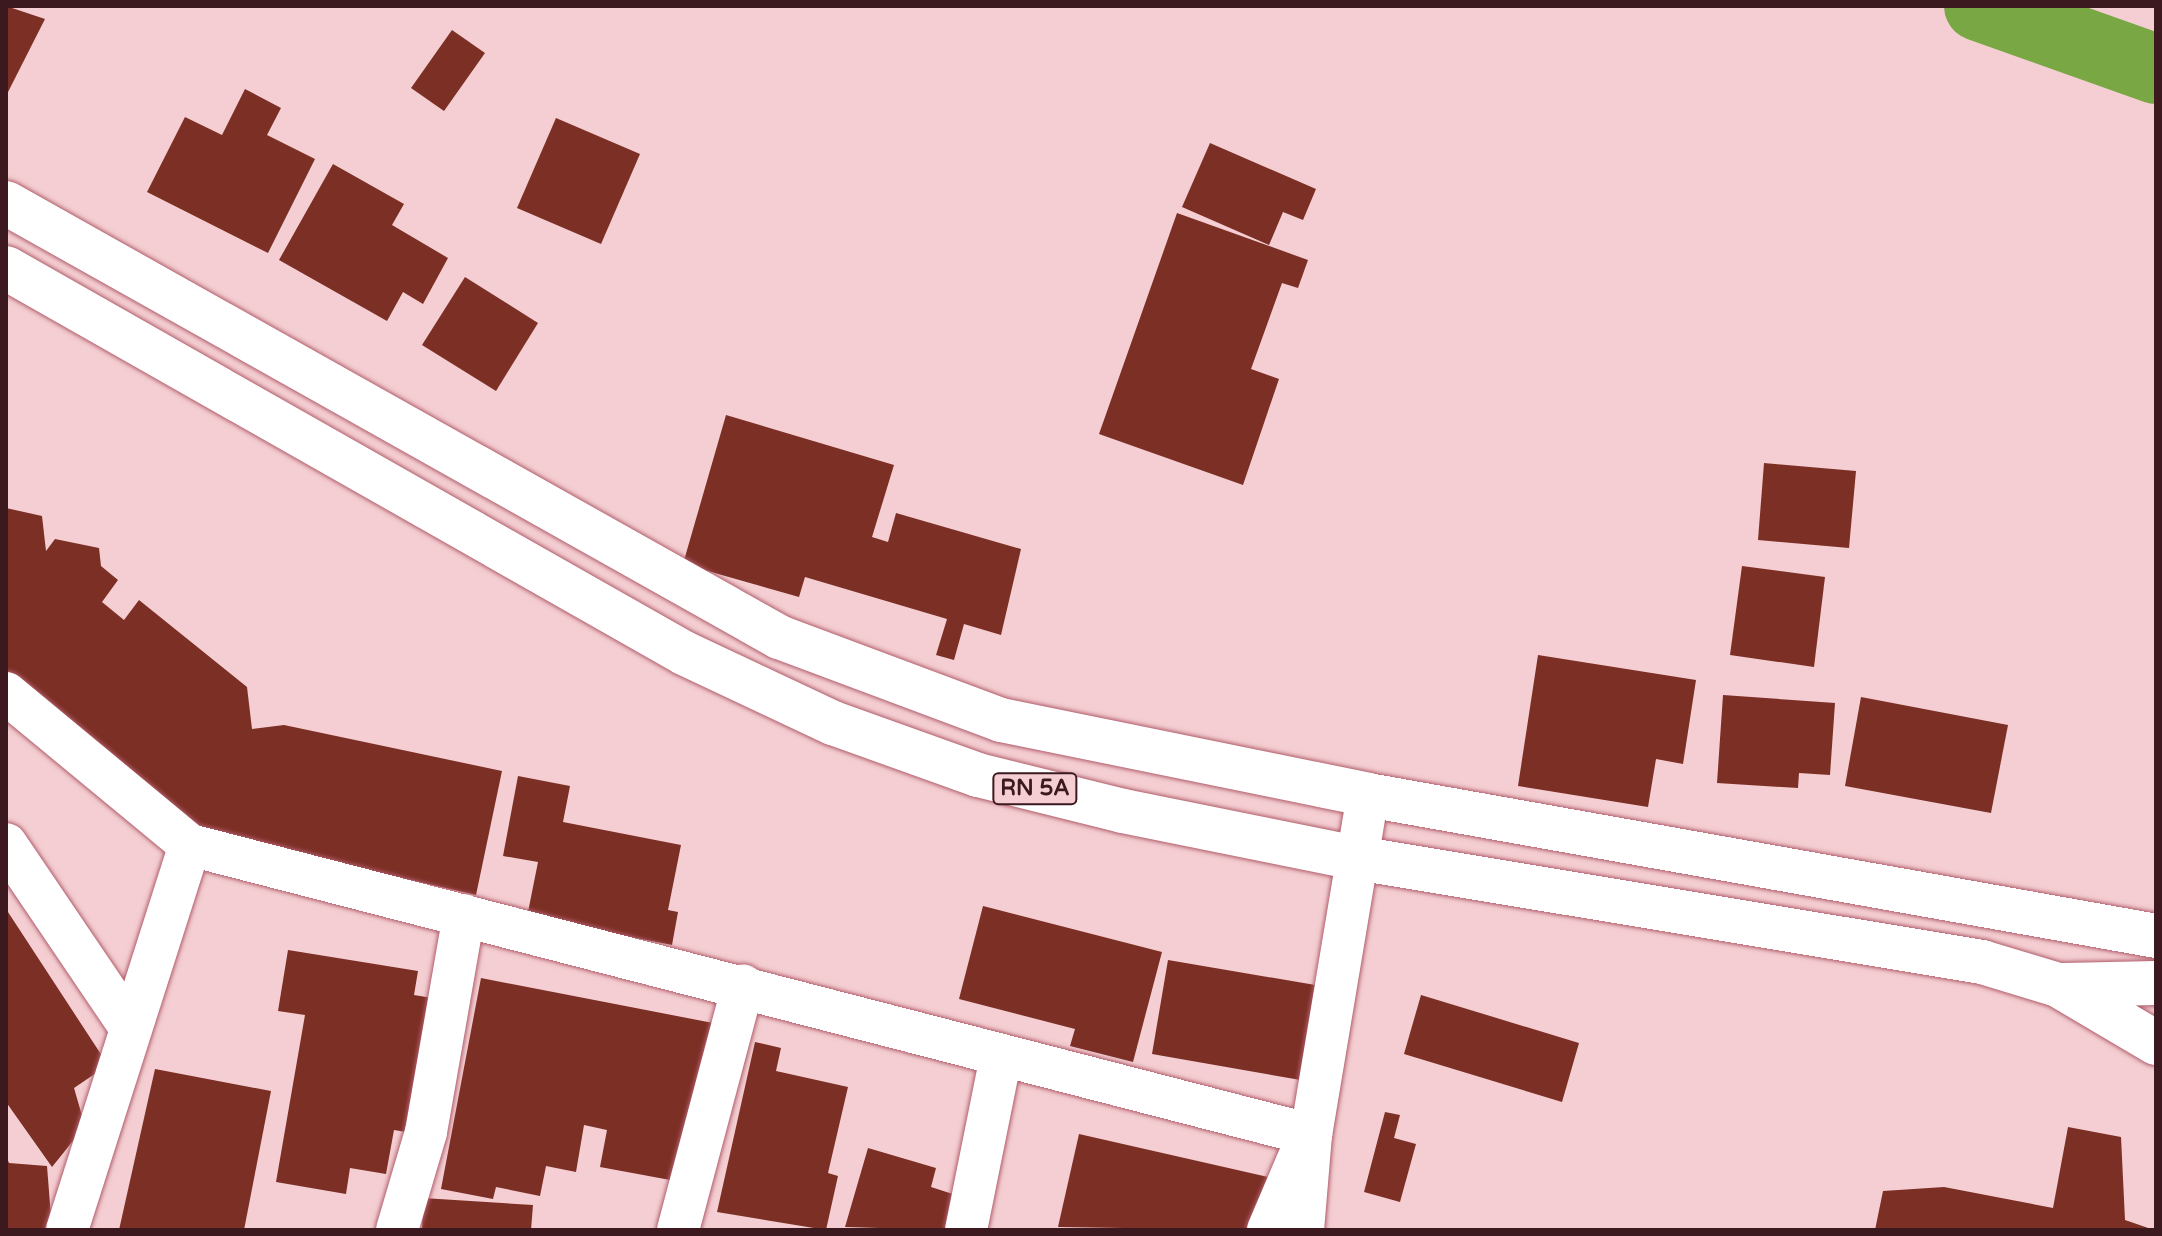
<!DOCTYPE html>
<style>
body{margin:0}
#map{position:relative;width:2162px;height:1236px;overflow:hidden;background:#f4ced2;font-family:"Varela Round",sans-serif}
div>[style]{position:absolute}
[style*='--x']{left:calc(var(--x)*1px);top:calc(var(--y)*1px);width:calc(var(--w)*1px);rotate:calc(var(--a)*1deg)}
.river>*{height:70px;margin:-35px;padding:0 35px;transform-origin:35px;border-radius:35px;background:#79a743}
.building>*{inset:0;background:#7c2f25}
.roads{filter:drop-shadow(0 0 2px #b15d6b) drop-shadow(0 0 2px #b15d6b)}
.minor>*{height:42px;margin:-21px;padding:0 21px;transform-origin:21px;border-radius:21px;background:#fff}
.major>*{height:44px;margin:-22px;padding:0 22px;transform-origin:22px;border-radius:22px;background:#fff}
span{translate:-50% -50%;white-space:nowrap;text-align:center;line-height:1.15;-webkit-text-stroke:8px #f4ced2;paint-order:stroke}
.shield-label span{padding:2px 6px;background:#f4ced2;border:2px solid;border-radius:6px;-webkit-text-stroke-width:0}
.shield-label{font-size:22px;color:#3b191f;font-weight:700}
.frame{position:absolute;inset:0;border:8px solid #3b191f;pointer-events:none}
</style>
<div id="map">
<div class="river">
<div style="--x:1979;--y:6;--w:188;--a:19.6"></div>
</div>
<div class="building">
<div style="clip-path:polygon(6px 6px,45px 19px,6px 96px)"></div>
<div style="clip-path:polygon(452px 30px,485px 53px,444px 111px,411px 88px)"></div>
<div style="clip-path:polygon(245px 89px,281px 108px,267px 135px,315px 159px,268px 253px,147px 192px,185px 117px,222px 135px)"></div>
<div style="clip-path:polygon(556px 118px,640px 154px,601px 244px,517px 208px)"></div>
<div style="clip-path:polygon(1210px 143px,1316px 189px,1303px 220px,1283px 212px,1269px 245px,1182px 207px)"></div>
<div style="clip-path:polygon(333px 164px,404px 204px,392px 225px,448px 258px,423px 304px,403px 292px,387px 321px,279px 260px)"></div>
<div style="clip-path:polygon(1177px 213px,1308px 260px,1298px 288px,1282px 283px,1251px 369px,1279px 379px,1243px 485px,1099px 434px)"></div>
<div style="clip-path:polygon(465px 277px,538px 323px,496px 391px,422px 345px)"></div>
<div style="clip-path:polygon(726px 415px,894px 465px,872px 537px,888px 542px,896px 513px,1021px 549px,1001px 635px,964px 624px,954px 660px,936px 655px,947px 619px,805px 577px,799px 597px,683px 564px)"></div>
<div style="clip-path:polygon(1764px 463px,1856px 471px,1849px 548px,1758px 540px)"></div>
<div style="clip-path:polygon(6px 508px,42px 516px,46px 551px,55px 539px,99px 548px,101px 566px,118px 580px,102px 602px,124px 620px,139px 600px,247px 687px,252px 729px,284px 725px,502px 771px,476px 895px,201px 832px,6px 670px)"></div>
<div style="clip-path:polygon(1742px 566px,1825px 577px,1814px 667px,1730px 655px)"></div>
<div style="clip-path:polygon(1538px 655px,1696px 680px,1683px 764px,1656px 759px,1648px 807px,1518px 786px)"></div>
<div style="clip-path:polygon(1723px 695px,1835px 703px,1830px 775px,1799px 773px,1798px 788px,1717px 783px)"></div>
<div style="clip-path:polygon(1861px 697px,2008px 725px,1991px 813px,1845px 786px)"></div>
<div style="clip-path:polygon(518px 776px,570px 786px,563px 822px,681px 845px,668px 910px,678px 912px,672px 945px,527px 917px,538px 862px,503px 856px)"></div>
<div style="clip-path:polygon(983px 906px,1162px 952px,1133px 1062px,1070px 1046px,1075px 1029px,959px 999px)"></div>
<div style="clip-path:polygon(6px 909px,108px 1065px,74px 1088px,85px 1126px,52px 1167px,6px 1102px)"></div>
<div style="clip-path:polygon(288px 950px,418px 971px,414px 995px,438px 999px,412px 1133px,394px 1130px,386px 1174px,350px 1168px,346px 1194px,276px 1182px,305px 1015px,278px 1011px)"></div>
<div style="clip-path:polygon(1168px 960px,1327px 987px,1312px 1082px,1152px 1054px)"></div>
<div style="clip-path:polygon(481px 978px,713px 1023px,681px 1182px,600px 1167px,607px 1130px,584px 1125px,576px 1172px,546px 1166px,540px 1196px,496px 1187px,493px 1199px,441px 1189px)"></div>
<div style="clip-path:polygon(1421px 995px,1579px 1043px,1562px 1102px,1404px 1054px)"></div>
<div style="clip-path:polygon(755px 1042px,781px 1048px,776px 1071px,848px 1087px,828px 1173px,838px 1176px,826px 1230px,717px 1212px)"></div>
<div style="clip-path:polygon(155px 1069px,271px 1091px,244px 1230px,119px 1230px)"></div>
<div style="clip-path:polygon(1385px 1112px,1400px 1115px,1394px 1138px,1416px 1144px,1400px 1202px,1364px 1192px)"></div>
<div style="clip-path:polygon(2068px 1127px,2121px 1137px,2125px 1220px,2154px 1230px,1875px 1230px,1883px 1191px,1944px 1187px,2053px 1208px)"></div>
<div style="clip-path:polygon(1079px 1134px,1268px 1177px,1256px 1230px,1058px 1227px)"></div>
<div style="clip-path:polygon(868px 1148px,936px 1168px,931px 1187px,959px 1196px,949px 1230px,845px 1227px)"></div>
<div style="clip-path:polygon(6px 1156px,9px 1163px,47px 1166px,52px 1230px,6px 1230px)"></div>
<div style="clip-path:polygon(423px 1198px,533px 1205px,531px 1230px,422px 1230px)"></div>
</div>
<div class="roads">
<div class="minor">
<div style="--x:6;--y:693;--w:239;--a:39.6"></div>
<div style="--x:190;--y:845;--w:1158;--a:14.5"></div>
<div style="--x:6;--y:844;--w:221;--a:55.9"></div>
<div style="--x:67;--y:1230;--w:404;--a:-72.3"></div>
<div style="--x:397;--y:1230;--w:102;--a:-73.5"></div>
<div style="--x:426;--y:1132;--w:220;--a:-80.1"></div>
<div style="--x:678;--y:1230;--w:253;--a:-75.1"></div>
<div style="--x:966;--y:1230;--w:177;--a:-78.6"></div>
<div style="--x:1268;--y:1230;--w:87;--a:-67"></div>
<div style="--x:1303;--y:1230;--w:95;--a:-85.2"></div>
<div style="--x:1311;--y:1135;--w:345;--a:-80.5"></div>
</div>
<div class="major">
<div style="--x:6;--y:203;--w:887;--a:29.31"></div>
<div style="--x:779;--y:637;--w:237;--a:20.5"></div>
<div style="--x:1001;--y:720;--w:375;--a:11.5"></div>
<div style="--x:1368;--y:795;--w:801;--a:10.14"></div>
<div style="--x:6;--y:268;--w:780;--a:29.59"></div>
<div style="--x:684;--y:653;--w:165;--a:25.2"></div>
<div style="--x:833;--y:723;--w:154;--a:19.7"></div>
<div style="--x:978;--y:775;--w:149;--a:13.9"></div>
<div style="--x:1123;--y:811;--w:239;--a:11.4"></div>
<div style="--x:1357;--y:858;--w:634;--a:9.45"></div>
<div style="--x:1982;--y:962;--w:79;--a:16.8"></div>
<div style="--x:2058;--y:985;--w:114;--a:30.6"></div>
<div style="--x:2064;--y:985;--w:92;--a:-1.2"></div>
</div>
</div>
<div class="shield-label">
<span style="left:1035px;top:789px">RN 5A</span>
</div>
<div class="frame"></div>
</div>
